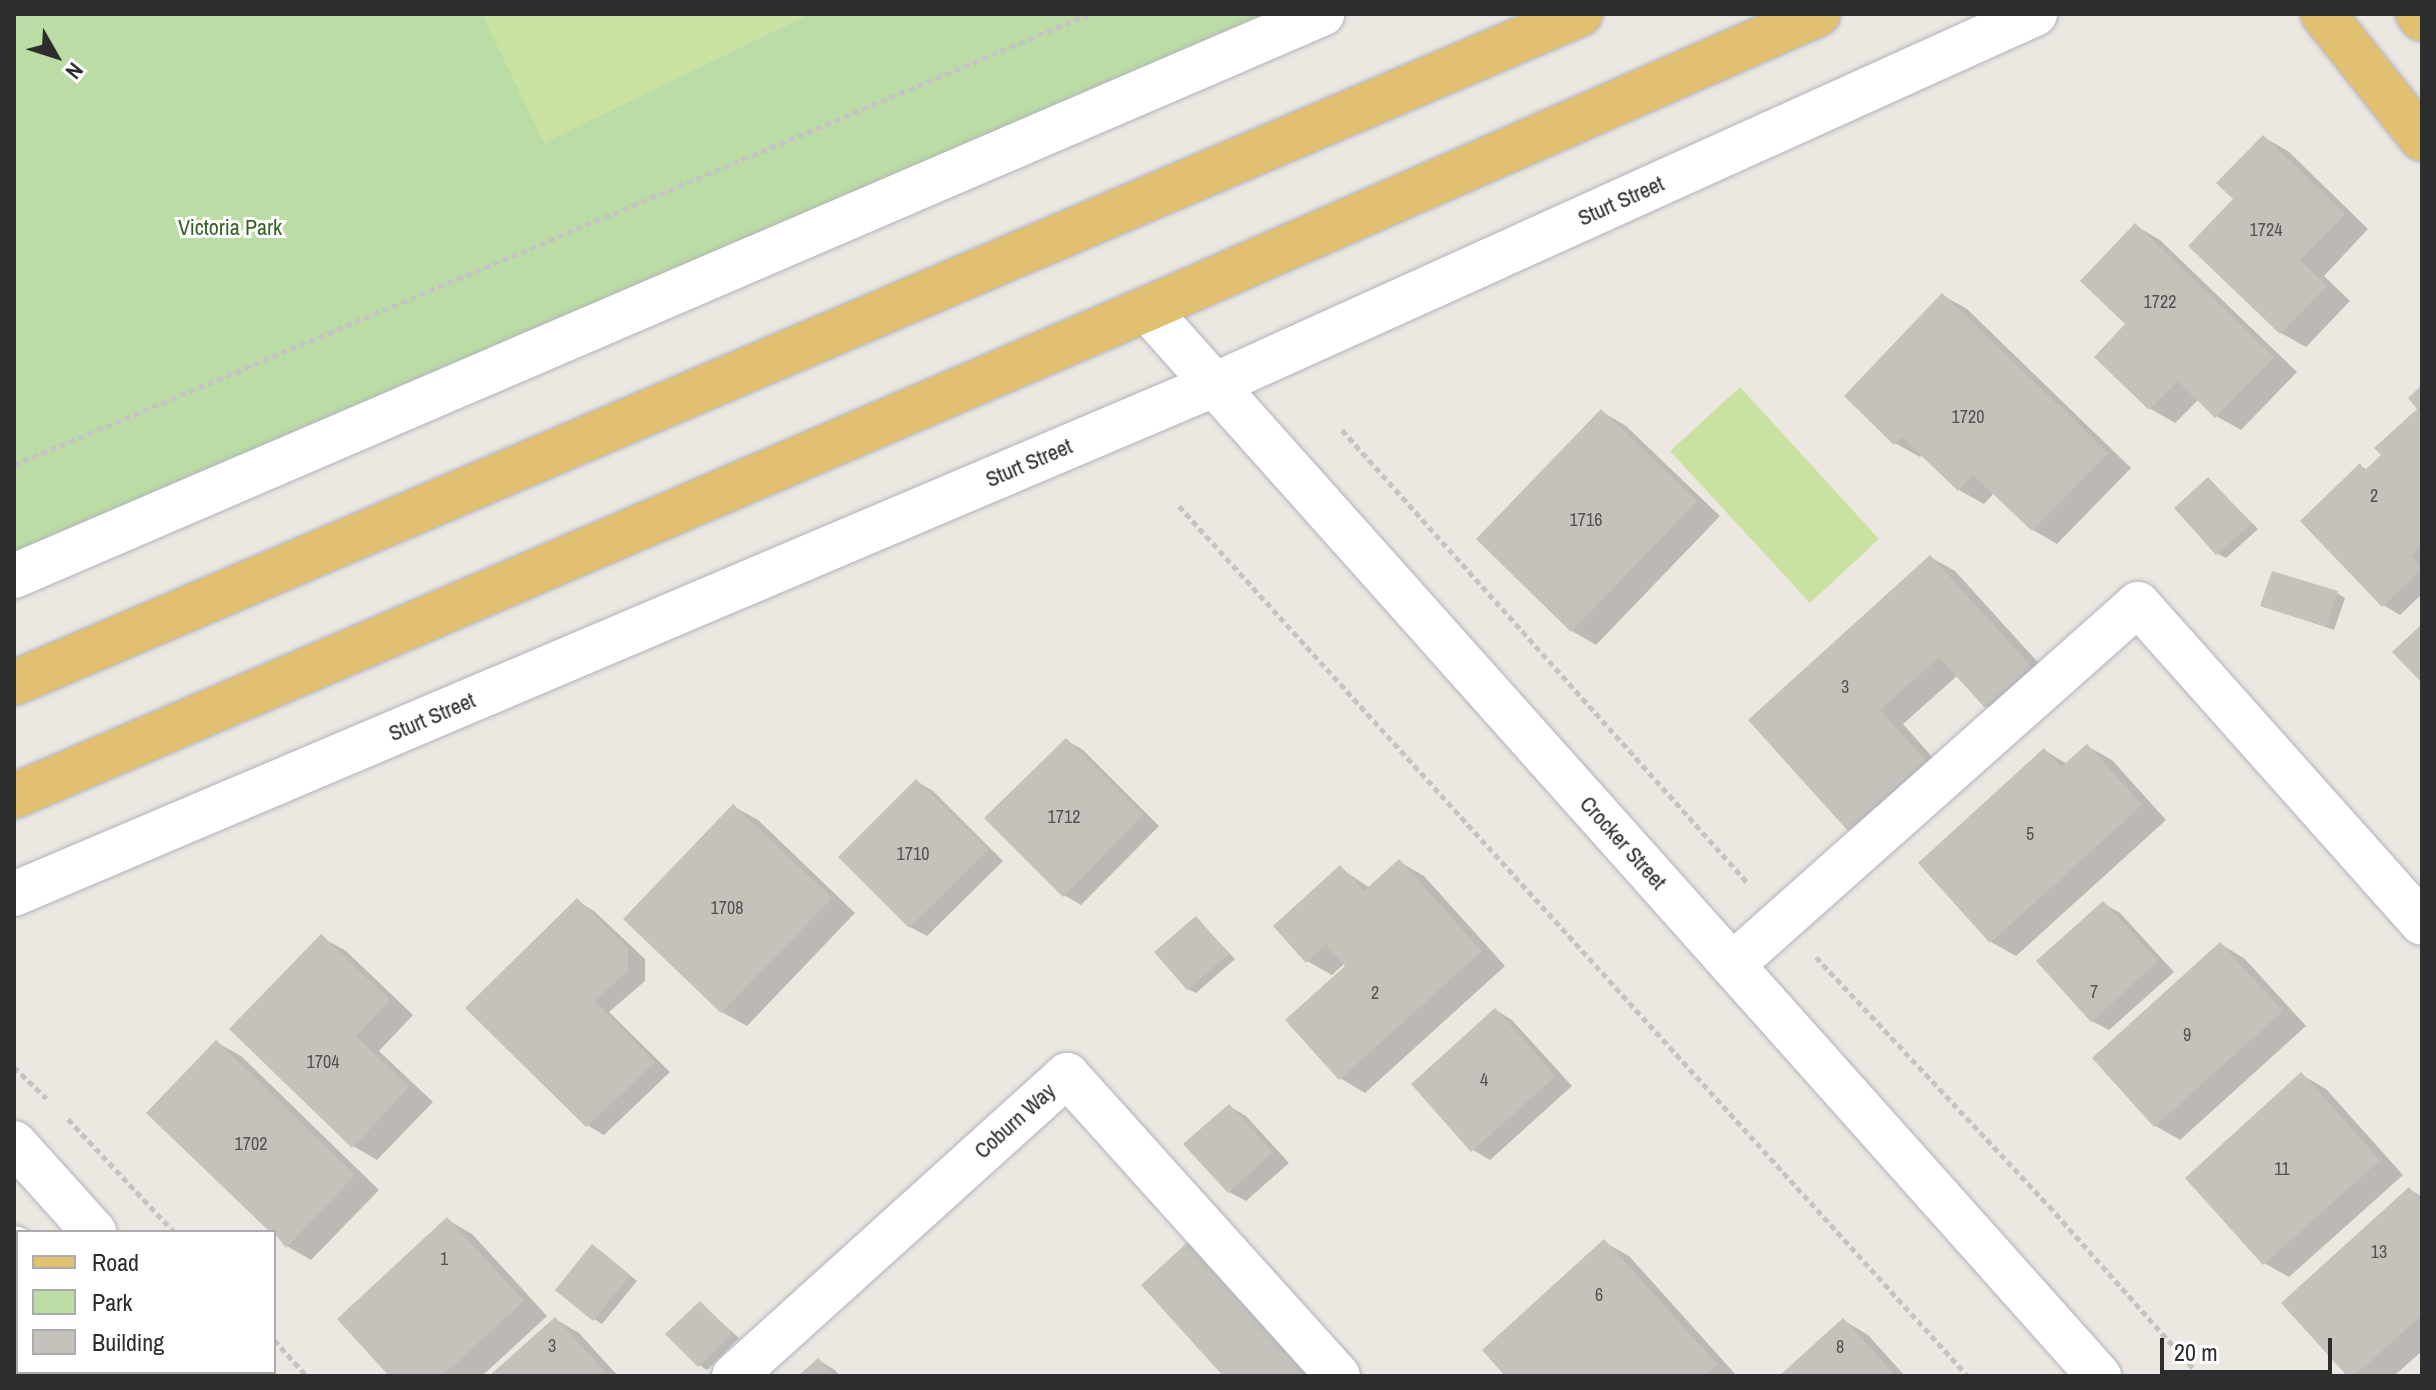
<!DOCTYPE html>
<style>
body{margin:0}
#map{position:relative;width:2436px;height:1390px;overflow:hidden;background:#ece7e1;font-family:"Archivo Narrow",sans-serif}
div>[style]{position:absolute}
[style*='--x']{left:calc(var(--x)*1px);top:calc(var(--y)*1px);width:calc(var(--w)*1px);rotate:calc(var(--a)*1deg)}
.green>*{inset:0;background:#bbdca4}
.pitch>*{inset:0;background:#cae2a1}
.shadow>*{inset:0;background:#0003}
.building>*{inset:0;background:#c5c2bc}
.path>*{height:5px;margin-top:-2.5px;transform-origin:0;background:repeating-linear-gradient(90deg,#c4c4c4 0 6px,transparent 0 10px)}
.roads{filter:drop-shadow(0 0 2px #b1b3bb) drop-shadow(0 0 2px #b1b3bb)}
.minor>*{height:44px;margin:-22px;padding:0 22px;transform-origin:22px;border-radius:22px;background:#fff}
.major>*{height:44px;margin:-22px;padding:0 22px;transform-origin:22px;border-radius:22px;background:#e1c071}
span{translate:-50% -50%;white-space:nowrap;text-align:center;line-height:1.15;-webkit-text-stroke:6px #fff;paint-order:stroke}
.number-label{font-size:18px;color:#535251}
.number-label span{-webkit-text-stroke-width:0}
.street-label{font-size:22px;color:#2d2d2d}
.park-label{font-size:22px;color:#356224}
.frame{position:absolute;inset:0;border:16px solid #2d2d2d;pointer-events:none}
.legend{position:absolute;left:16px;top:1230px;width:260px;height:144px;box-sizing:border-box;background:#fff;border:2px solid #ababab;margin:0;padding:10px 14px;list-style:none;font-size:24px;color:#2d2d2d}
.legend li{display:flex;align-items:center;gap:16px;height:40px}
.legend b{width:40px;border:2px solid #ababab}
.north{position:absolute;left:16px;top:16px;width:80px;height:80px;-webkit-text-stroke:6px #fff;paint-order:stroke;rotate:129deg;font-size:22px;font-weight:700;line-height:32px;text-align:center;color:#2d2d2d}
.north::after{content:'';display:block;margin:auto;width:28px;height:36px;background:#2d2d2d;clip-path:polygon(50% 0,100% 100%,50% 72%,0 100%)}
.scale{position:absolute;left:2160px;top:1338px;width:172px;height:36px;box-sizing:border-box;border:4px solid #2d2d2d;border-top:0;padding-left:10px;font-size:24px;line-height:28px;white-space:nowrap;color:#2d2d2d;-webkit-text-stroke:6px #fff;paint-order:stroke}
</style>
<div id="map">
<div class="green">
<div style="clip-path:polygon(14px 14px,1264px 14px,14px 558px)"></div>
</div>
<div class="pitch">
<div style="clip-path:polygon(482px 14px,810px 14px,544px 143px)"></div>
<div style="clip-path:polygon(1740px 387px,1879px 539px,1810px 603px,1670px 451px)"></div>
</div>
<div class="shadow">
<div style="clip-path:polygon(2263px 137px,2288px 151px,2368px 229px,2324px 276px,2350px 301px,2306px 347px,2281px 333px,2191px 246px,2236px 199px)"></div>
<div style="clip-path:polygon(2136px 226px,2160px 240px,2297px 372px,2241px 430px,2216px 416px,2199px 399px,2175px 423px,2151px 409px,2097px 357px,2128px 324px)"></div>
<div style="clip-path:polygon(1942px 295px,1967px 309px,2131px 468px,2057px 544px,2033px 530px,1994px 493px,1984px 504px,1959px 490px,1923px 455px,1920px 457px,1895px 443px)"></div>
<div style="clip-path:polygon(2422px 388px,2422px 594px,2400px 615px,2383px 605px,2360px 466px,2368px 470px,2384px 455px,2419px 409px)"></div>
<div style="clip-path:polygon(1601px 411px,1626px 426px,1720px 516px,1596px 645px,1572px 631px)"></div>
<div style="clip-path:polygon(2208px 479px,2258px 529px,2226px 558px,2218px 554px)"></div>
<div style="clip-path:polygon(1930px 557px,1955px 571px,2055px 681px,2011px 721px,1986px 706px,1958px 675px,1903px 724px,1949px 776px,1874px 844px,1849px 830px,1751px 720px)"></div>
<div style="clip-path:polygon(2337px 593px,2345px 598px,2334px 630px,2262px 605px)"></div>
<div style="clip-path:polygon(1066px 740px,1083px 750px,1159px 826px,1081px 905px,1064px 895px)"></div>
<div style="clip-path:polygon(2087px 746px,2112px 760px,2166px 820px,2016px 956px,1991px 942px,2044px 750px,2067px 764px)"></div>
<div style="clip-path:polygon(916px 781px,933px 791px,1003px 861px,927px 936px,910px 927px)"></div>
<div style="clip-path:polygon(733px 806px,758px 820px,855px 913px,747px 1026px,722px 1012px,625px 919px)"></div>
<div style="clip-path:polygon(1400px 862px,1424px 876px,1505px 966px,1365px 1093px,1340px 1078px,1348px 966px,1345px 963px,1332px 975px,1307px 961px,1340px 868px,1370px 888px)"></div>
<div style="clip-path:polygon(577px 901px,594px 911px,645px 959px,645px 981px,609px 1012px,670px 1072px,604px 1135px,587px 1125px)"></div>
<div style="clip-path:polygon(2103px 903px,2120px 913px,2174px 972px,2109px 1030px,2092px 1021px,2039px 961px)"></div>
<div style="clip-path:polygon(1196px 918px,1235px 959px,1196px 993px,1188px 989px)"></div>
<div style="clip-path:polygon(321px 937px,346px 951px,413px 1015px,379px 1051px,433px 1102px,377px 1160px,353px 1146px)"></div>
<div style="clip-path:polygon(2221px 944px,2245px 959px,2306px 1026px,2180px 1140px,2156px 1126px,2095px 1058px)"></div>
<div style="clip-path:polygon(1496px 1010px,1512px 1020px,1572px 1086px,1490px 1160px,1473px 1150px)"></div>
<div style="clip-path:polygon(216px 1042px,241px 1056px,379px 1190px,311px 1260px,287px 1246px,272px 1232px)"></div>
<div style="clip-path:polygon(2302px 1075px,2326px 1089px,2403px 1175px,2289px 1277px,2264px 1263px)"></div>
<div style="clip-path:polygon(1229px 1106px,1246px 1116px,1289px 1163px,1246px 1201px,1229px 1192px)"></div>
<div style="clip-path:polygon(2409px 1189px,2422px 1197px,2422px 1351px,2394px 1376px,2350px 1376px)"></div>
<div style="clip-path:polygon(448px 1220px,472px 1234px,547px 1316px,482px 1376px,392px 1376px)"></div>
<div style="clip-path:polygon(1604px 1242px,1629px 1256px,1737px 1376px,1508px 1376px)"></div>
<div style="clip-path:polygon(601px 1251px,637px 1281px,602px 1324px,594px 1319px)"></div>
<div style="clip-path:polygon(700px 1303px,739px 1338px,707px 1370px,699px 1365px)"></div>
<div style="clip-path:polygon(555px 1319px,579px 1333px,618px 1376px,492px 1376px)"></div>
<div style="clip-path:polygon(1843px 1320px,1868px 1335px,1905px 1376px,1782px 1376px)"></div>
<div style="clip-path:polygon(818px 1360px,835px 1370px,840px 1376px,801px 1376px)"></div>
</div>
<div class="building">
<div style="clip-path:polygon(2263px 135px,2345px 214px,2300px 260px,2327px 286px,2280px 334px,2188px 246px,2233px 199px,2216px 183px)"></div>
<div style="clip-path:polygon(2135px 223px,2274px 357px,2215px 418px,2178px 381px,2149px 410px,2094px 357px,2125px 324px,2080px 281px)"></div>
<div style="clip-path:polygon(1942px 293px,2108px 453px,2032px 531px,1973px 475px,1958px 491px,1902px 437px,1894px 445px,1844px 396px)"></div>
<div style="clip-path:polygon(2422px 385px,2422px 545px,2411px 556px,2422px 569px,2382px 607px,2300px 521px,2360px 463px,2364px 471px,2381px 455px,2374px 448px,2417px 409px,2408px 398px)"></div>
<div style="clip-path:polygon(1601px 409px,1697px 501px,1571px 632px,1476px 539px)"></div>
<div style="clip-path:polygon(2208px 477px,2252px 524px,2216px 555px,2174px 508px)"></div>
<div style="clip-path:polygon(1930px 555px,2031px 666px,1985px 708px,1939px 657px,1880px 710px,1926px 761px,1848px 831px,1748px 720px)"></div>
<div style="clip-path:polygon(2272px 571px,2338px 591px,2326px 627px,2260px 606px)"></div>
<div style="clip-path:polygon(2422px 624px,2422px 683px,2392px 652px)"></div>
<div style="clip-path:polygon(1066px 738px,1143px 815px,1063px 897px,984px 818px)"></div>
<div style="clip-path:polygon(2087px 744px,2142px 805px,1990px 943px,1918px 863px,2044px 748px,2061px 767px)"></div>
<div style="clip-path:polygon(916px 779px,988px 850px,909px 928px,838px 857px)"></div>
<div style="clip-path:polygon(733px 804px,832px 898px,721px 1013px,623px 919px)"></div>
<div style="clip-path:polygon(1399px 859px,1482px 951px,1339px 1080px,1285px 1020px,1345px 966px,1326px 944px,1306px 963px,1273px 926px,1340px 865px,1364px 891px)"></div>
<div style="clip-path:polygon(577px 898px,628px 948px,628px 971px,594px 1001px,655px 1062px,586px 1127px,465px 1008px)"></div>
<div style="clip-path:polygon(2103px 901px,2158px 961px,2091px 1022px,2036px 961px)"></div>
<div style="clip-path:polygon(1196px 916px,1229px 954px,1187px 990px,1154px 952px)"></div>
<div style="clip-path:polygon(321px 934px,390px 1000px,356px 1036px,409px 1087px,352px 1148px,229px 1029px)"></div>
<div style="clip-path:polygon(2220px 942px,2283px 1011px,2154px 1127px,2092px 1058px)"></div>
<div style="clip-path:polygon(1495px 1008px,1556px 1076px,1471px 1152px,1411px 1084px)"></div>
<div style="clip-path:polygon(216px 1040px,355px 1175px,286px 1248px,274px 1232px,270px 1232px,146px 1113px)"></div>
<div style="clip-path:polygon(2301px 1072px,2380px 1160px,2263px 1265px,2185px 1178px)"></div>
<div style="clip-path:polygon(1229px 1104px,1273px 1152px,1228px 1193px,1183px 1144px)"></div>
<div style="clip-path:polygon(2409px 1187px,2422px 1202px,2422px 1315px,2354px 1376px,2347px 1376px,2281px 1303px)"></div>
<div style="clip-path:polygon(447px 1217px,524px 1301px,442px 1376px,389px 1376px,337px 1319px)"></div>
<div style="clip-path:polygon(1604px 1239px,1718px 1365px,1705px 1376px,1505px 1376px,1482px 1350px)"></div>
<div style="clip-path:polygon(1190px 1240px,1312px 1376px,1223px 1376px,1141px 1285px)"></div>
<div style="clip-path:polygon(592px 1244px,630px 1275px,593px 1321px,555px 1290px)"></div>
<div style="clip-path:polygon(700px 1301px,732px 1333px,698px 1367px,665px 1334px)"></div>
<div style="clip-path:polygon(555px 1317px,609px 1376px,489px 1376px)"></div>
<div style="clip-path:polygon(1843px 1318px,1896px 1376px,1779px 1376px)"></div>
<div style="clip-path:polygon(818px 1358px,834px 1376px,798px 1376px)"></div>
</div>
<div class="path">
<div style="--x:1342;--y:430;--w:607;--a:48.14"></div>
<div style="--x:14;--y:465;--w:1166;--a:-22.76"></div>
<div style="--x:1179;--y:506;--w:1174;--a:47.8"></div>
<div style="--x:1816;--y:957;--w:341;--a:46.9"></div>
<div style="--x:2049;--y:1206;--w:227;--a:48.4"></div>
<div style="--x:14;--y:1067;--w:45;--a:44.1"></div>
<div style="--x:68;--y:1119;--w:155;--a:46.8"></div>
<div style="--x:14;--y:1320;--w:6;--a:51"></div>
<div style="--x:274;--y:1340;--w:49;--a:47.5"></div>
<div style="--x:60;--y:1372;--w:6;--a:45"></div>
</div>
<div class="roads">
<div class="minor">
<div style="--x:1147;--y:309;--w:1430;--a:48.26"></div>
<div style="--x:14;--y:576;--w:1424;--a:-23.25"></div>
<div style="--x:14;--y:894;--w:1303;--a:-22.99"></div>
<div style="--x:1214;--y:385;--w:901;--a:-24.32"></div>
<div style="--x:1732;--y:965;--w:543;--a:-41.64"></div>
<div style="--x:2138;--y:604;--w:427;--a:48.3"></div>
<div style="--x:14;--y:1143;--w:120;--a:48"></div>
<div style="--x:14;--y:1248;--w:6;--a:45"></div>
<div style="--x:126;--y:1372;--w:6;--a:45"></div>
<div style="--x:221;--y:1372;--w:6;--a:45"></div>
<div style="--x:734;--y:1376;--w:449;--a:-42.1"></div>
<div style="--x:1067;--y:1075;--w:405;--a:48"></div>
</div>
<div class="major">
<div style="--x:2323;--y:14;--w:159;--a:51.6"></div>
<div style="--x:2418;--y:14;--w:6;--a:51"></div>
<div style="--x:14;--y:683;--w:1703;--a:-23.13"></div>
<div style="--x:14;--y:796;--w:1233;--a:-23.26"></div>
<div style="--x:1147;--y:309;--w:733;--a:-23.73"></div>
</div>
</div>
<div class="number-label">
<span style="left:2266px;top:230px">1724</span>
<span style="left:2160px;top:302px">1722</span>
<span style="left:1968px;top:417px">1720</span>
<span style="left:2374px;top:496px">2</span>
<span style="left:1586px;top:520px">1716</span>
<span style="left:1845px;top:687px">3</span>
<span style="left:1064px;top:817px">1712</span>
<span style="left:2030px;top:834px">5</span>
<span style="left:913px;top:854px">1710</span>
<span style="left:727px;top:908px">1708</span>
<span style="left:2094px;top:992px">7</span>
<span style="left:1375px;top:993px">2</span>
<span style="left:2187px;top:1035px">9</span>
<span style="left:323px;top:1062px">1704</span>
<span style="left:1484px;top:1080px">4</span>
<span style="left:251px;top:1144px">1702</span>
<span style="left:2282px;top:1169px">11</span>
<span style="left:2379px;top:1252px">13</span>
<span style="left:444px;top:1259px">1</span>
<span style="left:1599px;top:1295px">6</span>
<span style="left:552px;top:1346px">3</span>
<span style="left:1840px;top:1347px">8</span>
</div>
<div class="street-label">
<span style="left:1621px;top:201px;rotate:-24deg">Sturt Street</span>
<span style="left:1029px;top:463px;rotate:-23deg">Sturt Street</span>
<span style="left:432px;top:717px;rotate:-23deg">Sturt Street</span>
<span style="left:1623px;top:843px;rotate:48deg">Crocker Street</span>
<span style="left:1015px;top:1121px;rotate:-42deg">Coburn Way</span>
</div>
<div class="park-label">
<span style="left:230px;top:228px">Victoria Park</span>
</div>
<div class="frame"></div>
<ul class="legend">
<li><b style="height:10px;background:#e1c071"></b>Road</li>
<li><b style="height:22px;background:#bbdca4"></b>Park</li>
<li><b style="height:22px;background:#c5c2bc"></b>Building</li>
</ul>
<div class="north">N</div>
<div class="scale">20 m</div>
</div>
